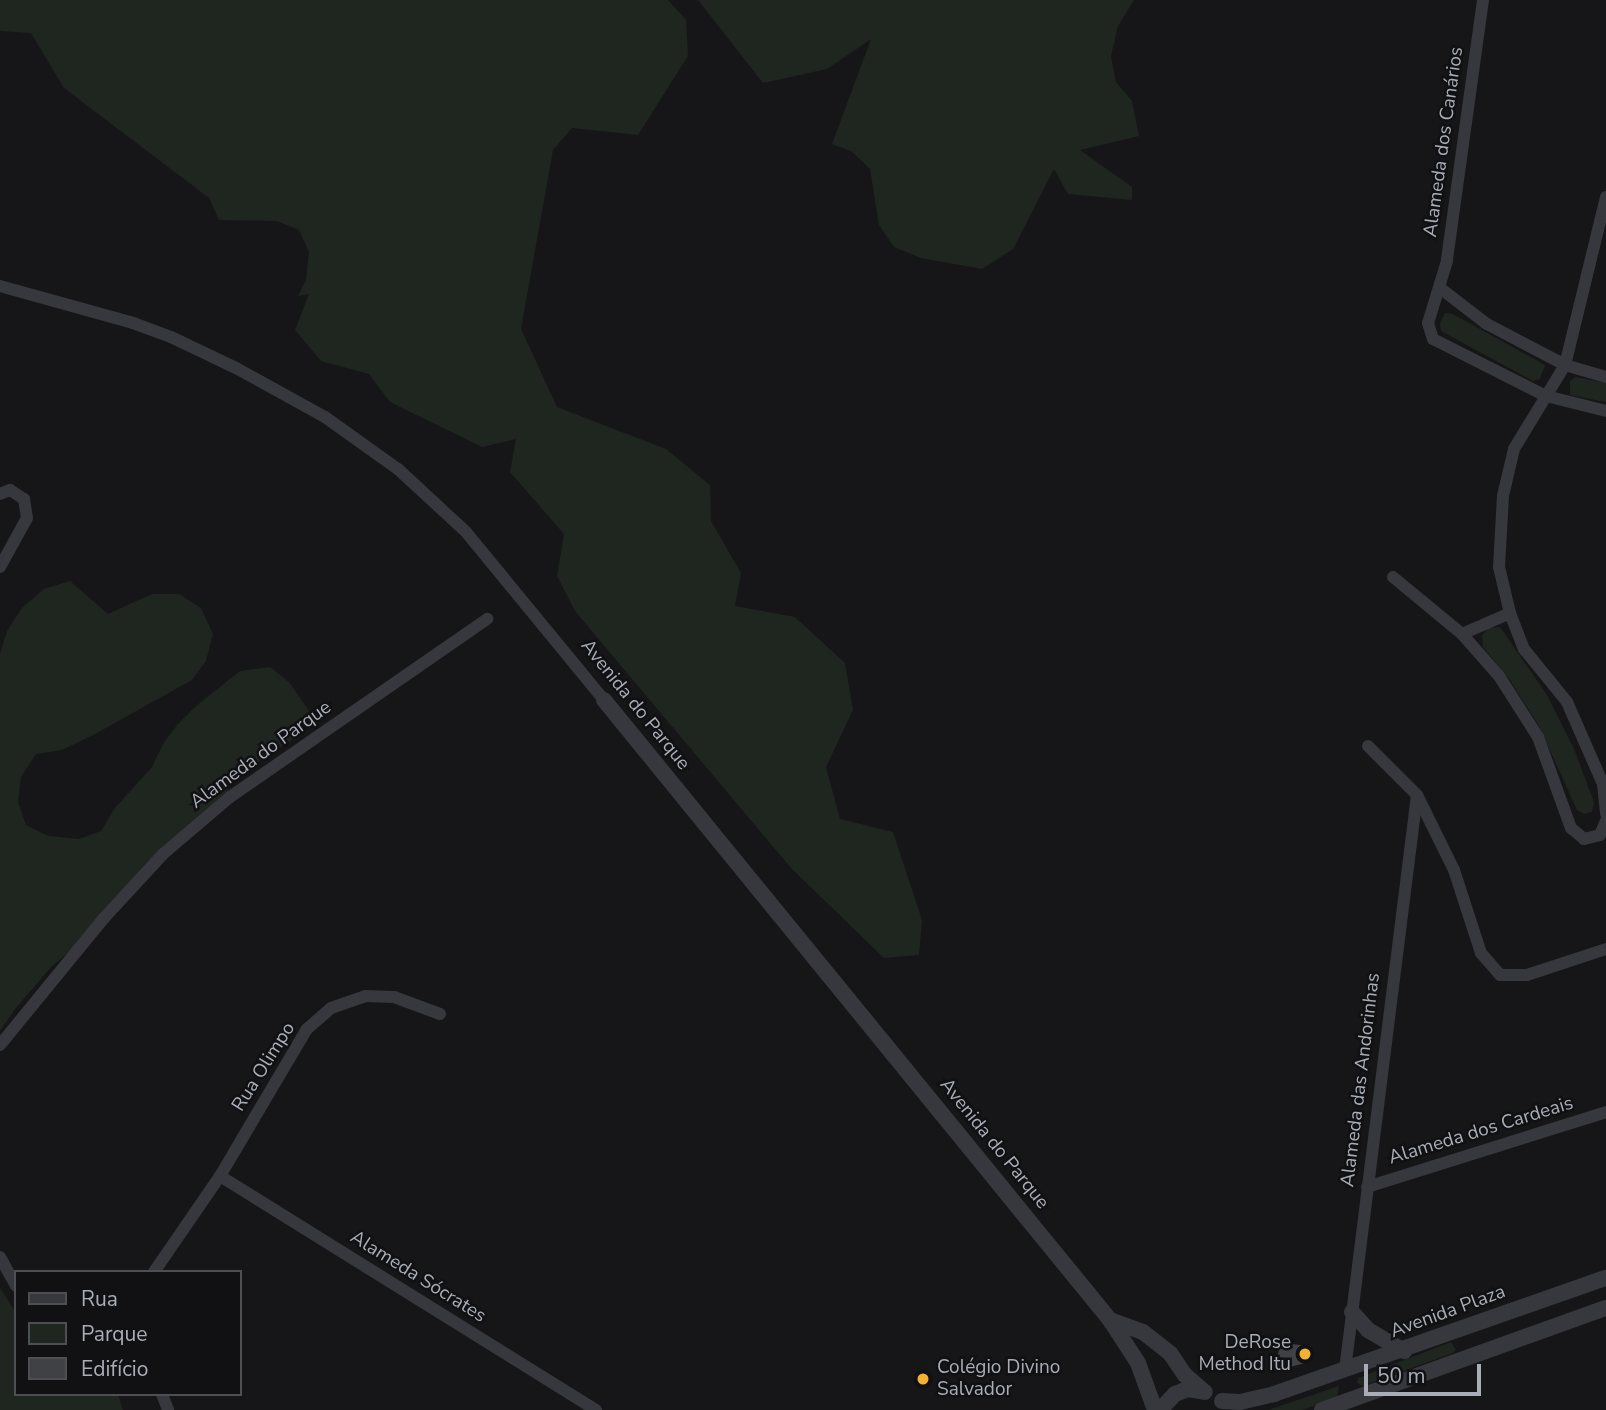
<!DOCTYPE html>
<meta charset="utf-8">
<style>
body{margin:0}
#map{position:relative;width:1606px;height:1410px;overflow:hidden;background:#161618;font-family:"Nunito Sans",sans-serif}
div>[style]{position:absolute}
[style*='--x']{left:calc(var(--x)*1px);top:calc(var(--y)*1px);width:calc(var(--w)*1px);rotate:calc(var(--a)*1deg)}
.green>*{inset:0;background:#1e261f}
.building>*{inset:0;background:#404145}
.minor>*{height:12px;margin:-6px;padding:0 6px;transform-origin:6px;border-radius:6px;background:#37383d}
.tertiary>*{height:16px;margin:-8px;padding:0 8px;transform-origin:8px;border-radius:8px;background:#37383d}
.dots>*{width:19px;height:19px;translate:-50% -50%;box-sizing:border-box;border:4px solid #111113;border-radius:50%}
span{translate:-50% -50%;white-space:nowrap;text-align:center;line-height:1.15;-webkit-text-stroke:5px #111113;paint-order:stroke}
.street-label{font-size:19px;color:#a8adb8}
.poi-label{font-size:19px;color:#a8adb8}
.right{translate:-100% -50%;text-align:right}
.left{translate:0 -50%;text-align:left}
.legend{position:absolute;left:14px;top:1270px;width:228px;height:126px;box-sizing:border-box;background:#111113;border:2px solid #4d4f55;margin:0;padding:9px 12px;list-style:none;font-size:21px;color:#a8adb8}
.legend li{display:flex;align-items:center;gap:14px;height:35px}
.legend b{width:35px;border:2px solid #4d4f55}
.scale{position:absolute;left:1364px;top:1364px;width:117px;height:32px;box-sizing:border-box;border:4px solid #a8adb8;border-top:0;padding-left:9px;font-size:21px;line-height:24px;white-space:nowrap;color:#a8adb8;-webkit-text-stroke:5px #111113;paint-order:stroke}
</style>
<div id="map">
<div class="green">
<div style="clip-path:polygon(0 0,668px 0,686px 20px,688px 56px,638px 135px,572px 128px,553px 150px,521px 329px,557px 407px,666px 449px,710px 485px,711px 521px,741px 573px,735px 606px,795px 617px,845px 663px,853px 710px,826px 767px,840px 819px,893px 832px,922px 920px,919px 955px,884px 958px,791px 868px,575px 611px,557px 576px,564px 534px,510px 472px,516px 439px,482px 447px,390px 402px,369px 374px,321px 361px,295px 330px,309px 294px,298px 296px,306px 280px,309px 252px,299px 230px,277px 221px,219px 220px,209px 198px,64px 88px,31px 33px,0 31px)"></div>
<div style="clip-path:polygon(698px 0,1134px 0,1118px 26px,1111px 56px,1116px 82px,1132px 101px,1139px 136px,1080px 150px,1132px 187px,1132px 200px,1068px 194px,1054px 169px,1013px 249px,982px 269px,921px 258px,894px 247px,879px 225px,870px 169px,851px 151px,832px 144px,871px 39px,827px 69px,763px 83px)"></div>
<div style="clip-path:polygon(1445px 313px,1453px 314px,1545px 365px,1540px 379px,1533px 381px,1441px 331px,1440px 323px)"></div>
<div style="clip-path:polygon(1575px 377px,1606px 383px,1606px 402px,1570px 395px,1570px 381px)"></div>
<div style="clip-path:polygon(70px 581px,108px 614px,152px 594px,179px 594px,201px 608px,213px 634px,206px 661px,192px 680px,95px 734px,62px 750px,36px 754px,21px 777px,18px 803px,26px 825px,48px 836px,79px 839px,101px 831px,115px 808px,152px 767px,163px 744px,177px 725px,196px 706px,240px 671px,270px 667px,289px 682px,313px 717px,290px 741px,242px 772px,227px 791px,92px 932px,51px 967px,15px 1009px,0 1031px,0 654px,7px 631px,22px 608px,44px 589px)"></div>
<div style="clip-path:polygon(1500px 627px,1547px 695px,1574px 749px,1594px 802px,1592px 812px,1584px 814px,1577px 810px,1539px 726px,1510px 680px,1483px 647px,1482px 635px,1489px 628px)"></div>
<div style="clip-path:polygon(0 1288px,16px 1313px,16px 1394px,118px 1394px,123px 1410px,0 1410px)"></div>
<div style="clip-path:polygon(1451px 1342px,1456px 1350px,1453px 1353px,1362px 1386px,1357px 1382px,1358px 1378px)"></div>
<div style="clip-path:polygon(1339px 1386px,1337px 1398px,1302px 1410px,1268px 1410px)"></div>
</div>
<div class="building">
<div style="clip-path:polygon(1280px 1343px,1311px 1346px,1309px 1362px,1275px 1371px)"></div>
</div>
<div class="minor">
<div style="--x:1483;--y:0;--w:263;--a:97.9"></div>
<div style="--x:1447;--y:261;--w:65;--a:107"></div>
<div style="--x:1428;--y:323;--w:17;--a:73"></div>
<div style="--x:1433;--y:339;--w:127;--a:26.8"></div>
<div style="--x:1546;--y:396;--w:62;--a:14"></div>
<div style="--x:1606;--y:197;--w:173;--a:103.7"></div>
<div style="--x:1565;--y:365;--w:98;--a:121.3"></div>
<div style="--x:1514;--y:449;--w:48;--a:103.2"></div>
<div style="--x:1503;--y:496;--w:71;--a:93.2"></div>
<div style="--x:1499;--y:567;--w:47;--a:76.6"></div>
<div style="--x:1510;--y:613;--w:39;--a:69"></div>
<div style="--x:1524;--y:649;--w:68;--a:50.9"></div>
<div style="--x:1567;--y:702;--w:90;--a:66.3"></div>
<div style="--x:1603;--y:784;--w:30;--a:84"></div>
<div style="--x:0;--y:286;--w:138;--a:15.5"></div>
<div style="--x:133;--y:323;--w:40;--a:20.2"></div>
<div style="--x:171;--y:337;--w:72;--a:25.5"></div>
<div style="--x:236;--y:368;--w:102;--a:28.8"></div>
<div style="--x:325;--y:417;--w:90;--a:35.5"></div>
<div style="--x:398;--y:469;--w:93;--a:42.8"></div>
<div style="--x:466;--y:532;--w:217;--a:50.6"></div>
<div style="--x:1440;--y:288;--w:59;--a:37.5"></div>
<div style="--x:1487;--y:324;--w:88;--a:27.7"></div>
<div style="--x:1565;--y:365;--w:43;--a:16.3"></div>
<div style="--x:0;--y:494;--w:11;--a:-22"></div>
<div style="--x:10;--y:490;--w:17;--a:33"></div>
<div style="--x:24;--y:499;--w:19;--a:81"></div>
<div style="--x:27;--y:518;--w:56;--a:118.9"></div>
<div style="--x:1393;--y:577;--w:89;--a:39.6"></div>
<div style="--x:1462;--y:634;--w:56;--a:48.6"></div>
<div style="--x:1499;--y:676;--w:72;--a:57.4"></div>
<div style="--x:1538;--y:737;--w:97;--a:70.1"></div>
<div style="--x:1571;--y:828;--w:17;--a:40"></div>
<div style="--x:1584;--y:839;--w:16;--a:-14"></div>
<div style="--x:1600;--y:835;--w:15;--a:-67"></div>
<div style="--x:1462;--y:634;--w:52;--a:-23.6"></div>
<div style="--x:1368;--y:746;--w:69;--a:45"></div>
<div style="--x:1417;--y:795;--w:84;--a:63.7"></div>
<div style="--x:1454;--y:870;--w:87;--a:72"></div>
<div style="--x:1481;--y:953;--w:29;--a:49"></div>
<div style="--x:1500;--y:975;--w:27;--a:0"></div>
<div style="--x:1527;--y:975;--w:83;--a:-18.2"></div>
<div style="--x:0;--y:1045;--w:164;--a:-50.7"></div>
<div style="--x:104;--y:918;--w:87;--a:-47.3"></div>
<div style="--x:163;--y:854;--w:88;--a:-40.4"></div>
<div style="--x:230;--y:797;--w:313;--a:-34.7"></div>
<div style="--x:220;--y:1176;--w:443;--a:31.9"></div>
<div style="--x:1367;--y:1187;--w:250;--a:-17.4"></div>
<div style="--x:0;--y:1257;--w:33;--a:61"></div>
<div style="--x:154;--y:1272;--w:116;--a:-55.5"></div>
<div style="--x:220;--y:1176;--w:171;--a:-59.4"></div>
<div style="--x:307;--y:1029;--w:32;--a:-41"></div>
<div style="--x:331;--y:1008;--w:36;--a:-19"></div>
<div style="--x:365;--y:996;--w:29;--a:2"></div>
<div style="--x:394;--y:997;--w:49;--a:20.3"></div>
<div style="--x:1345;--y:1370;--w:579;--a:-82.86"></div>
<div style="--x:162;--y:1394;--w:17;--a:69"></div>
</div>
<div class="tertiary">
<div style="--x:604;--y:700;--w:800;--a:50.78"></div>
<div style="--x:1110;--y:1320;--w:51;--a:56.9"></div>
<div style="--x:1138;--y:1363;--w:50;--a:70.1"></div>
<div style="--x:1352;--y:1312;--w:24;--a:48"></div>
<div style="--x:1368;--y:1330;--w:42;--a:30.3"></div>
<div style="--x:1110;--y:1320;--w:35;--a:20"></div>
<div style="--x:1143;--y:1332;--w:34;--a:38"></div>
<div style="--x:1170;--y:1353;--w:27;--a:56"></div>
<div style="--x:1185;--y:1375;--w:23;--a:41"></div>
<div style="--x:1222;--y:1401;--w:18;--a:3"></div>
<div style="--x:1240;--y:1402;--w:35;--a:-13"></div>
<div style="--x:1274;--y:1394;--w:352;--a:-19.3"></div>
<div style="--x:1160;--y:1410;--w:22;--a:-47"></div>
<div style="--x:1175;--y:1394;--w:14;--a:-21"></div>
<div style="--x:1188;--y:1389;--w:17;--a:10"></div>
<div style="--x:1322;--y:1410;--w:302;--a:-19.8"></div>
</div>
<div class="dots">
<div style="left:1305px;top:1354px;background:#f2b134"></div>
<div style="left:923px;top:1379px;background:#f2b134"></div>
</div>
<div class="street-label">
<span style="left:1444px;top:142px;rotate:-82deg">Alameda dos Canários</span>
<span style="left:635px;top:705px;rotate:51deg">Avenida do Parque</span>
<span style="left:261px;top:755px;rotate:-36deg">Alameda do Parque</span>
<span style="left:264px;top:1067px;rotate:-58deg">Rua Olimpo</span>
<span style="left:1361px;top:1080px;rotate:-83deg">Alameda das Andorinhas</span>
<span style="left:1481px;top:1131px;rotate:-17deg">Alameda dos Cardeais</span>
<span style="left:994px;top:1144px;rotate:51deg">Avenida do Parque</span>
<span style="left:418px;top:1277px;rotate:32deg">Alameda Sócrates</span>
<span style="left:1448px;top:1312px;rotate:-20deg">Avenida Plaza</span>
</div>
<div class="poi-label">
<span class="right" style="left:1291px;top:1354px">DeRose<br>Method Itu</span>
<span class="left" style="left:937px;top:1379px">Colégio Divino<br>Salvador</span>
</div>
<ul class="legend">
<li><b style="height:9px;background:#37383d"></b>Rua</li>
<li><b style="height:19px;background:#1e261f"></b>Parque</li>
<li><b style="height:19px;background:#404145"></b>Edifício</li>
</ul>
<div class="scale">50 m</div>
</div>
